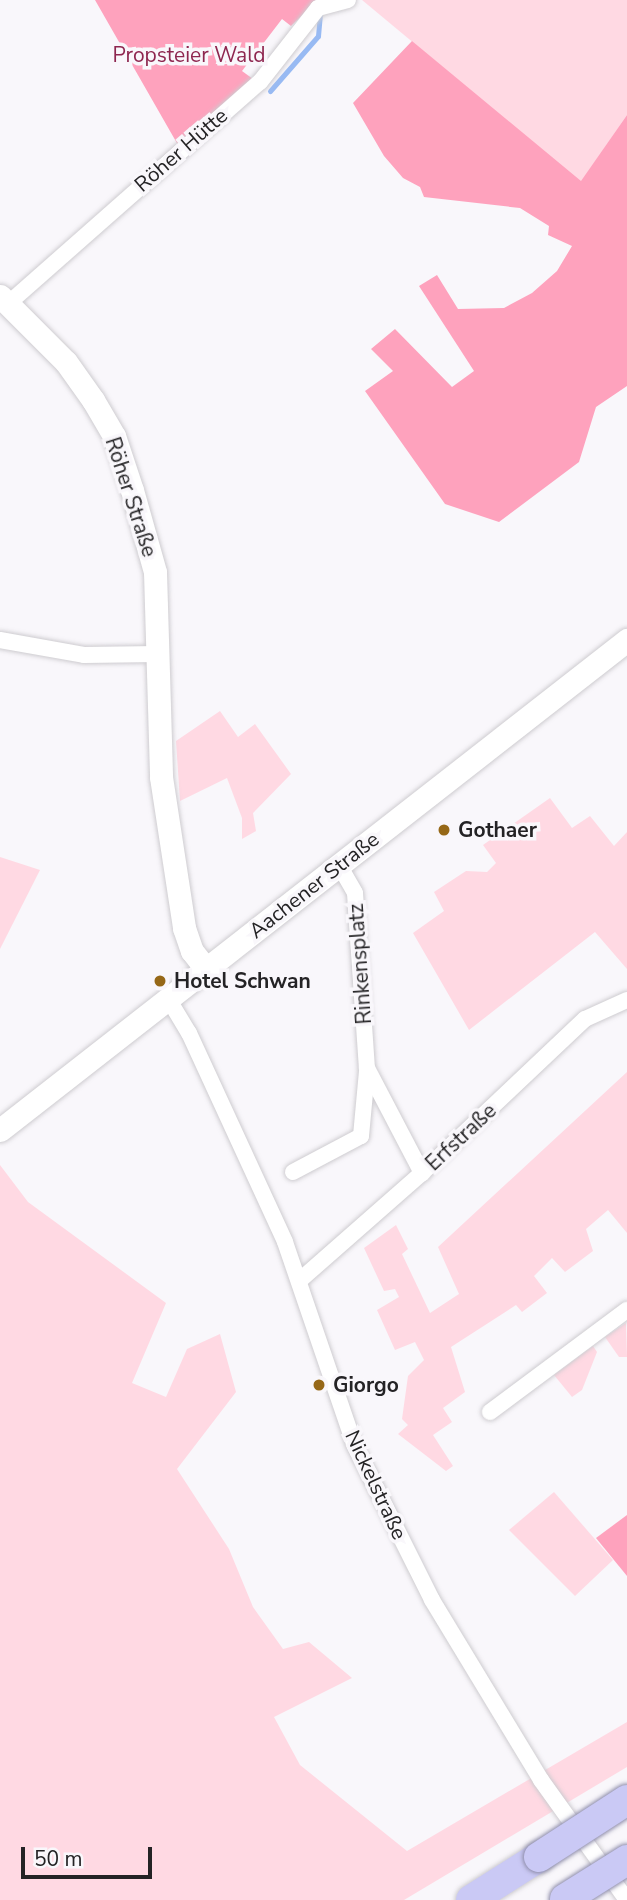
<!DOCTYPE html>
<meta charset="utf-8">
<style>
body{margin:0}
#map{position:relative;width:627px;height:1900px;overflow:hidden;background:#f9f7fb;font-family:"Nunito Sans",sans-serif}
div>[style]{position:absolute}
[style*='--x']{left:calc(var(--x)*1px);top:calc(var(--y)*1px);width:calc(var(--w)*1px);rotate:calc(var(--a)*1deg)}
.green>*{inset:0;background:#ffd9e3}
.forest>*{inset:0;background:#fea2bd}
.stream>*{height:5px;margin:-2.5px;padding:0 2.5px;transform-origin:2.5px;border-radius:2.5px;background:#98baf3}
.roads{filter:drop-shadow(0 0 2px #ceccd0) drop-shadow(0 0 2px #ceccd0)}
.street>*{height:16px;margin:-8px;padding:0 8px;transform-origin:8px;border-radius:8px;background:#fff}
.secondary>*{height:23px;margin:-11.5px;padding:0 11.5px;transform-origin:11.5px;border-radius:11.5px;background:#fff}
.highway>*{height:30px;margin:-15px;padding:0 15px;transform-origin:15px;border-radius:15px;background:#cac9f5}
.bridges{filter:drop-shadow(0 0 2px #908fac) drop-shadow(0 0 2px #908fac)}
.highway-bridge>*{height:30px;margin:-15px;padding:0 15px;transform-origin:15px;border-radius:15px;background:#cac9f5}
.dots>*{width:19px;height:19px;translate:-50% -50%;box-sizing:border-box;border:4px solid #f9f7fb;border-radius:50%}
span{translate:-50% -50%;white-space:nowrap;text-align:center;line-height:1.15;-webkit-text-stroke:7px #f9f7fb;paint-order:stroke}
.park-label{font-size:21px;color:#8e264f}
.street-label{font-size:21px;color:#242325}
.poi-label{font-size:21px;color:#242325;font-weight:700}
.left{translate:0 -50%;text-align:left}
.scale{position:absolute;left:21px;top:1847px;width:131px;height:32px;box-sizing:border-box;border:4px solid #242325;border-top:0;padding-left:9px;font-size:21px;line-height:24px;white-space:nowrap;color:#242325;-webkit-text-stroke:5px #f9f7fb;paint-order:stroke}
</style>
<div id="map">
<div class="green">
<div style="clip-path:polygon(362px 0,627px 0,627px 115px,581px 182px)"></div>
<div style="clip-path:polygon(220px 711px,238px 737px,255px 724px,291px 774px,253px 813px,256px 831px,242px 839px,242px 818px,227px 778px,180px 801px,176px 741px)"></div>
<div style="clip-path:polygon(550px 798px,572px 828px,590px 816px,614px 846px,627px 832px,627px 969px,595px 932px,469px 1030px,413px 933px,444px 911px,434px 892px,466px 871px,487px 872px,496px 863px,483px 845px)"></div>
<div style="clip-path:polygon(0 857px,40px 870px,0 949px)"></div>
<div style="clip-path:polygon(627px 1072px,627px 1233px,608px 1210px,586px 1229px,593px 1251px,565px 1272px,552px 1258px,534px 1276px,547px 1293px,522px 1312px,516px 1305px,451px 1347px,465px 1392px,443px 1408px,452px 1422px,433px 1435px,453px 1466px,446px 1471px,398px 1434px,408px 1425px,402px 1419px,408px 1376px,424px 1360px,415px 1342px,395px 1350px,377px 1310px,399px 1297px,395px 1289px,384px 1291px,364px 1248px,396px 1225px,408px 1249px,402px 1254px,430px 1313px,459px 1294px,438px 1247px)"></div>
<div style="clip-path:polygon(0 1165px,28px 1202px,166px 1303px,132px 1383px,166px 1397px,187px 1349px,220px 1334px,236px 1392px,177px 1469px,229px 1549px,253px 1607px,283px 1649px,309px 1642px,352px 1678px,274px 1717px,300px 1765px,407px 1851px,627px 1722px,627px 1767px,404px 1900px,0 1900px)"></div>
<div style="clip-path:polygon(626px 1323px,627px 1357px,619px 1357px,605px 1337px)"></div>
<div style="clip-path:polygon(593px 1346px,597px 1352px,582px 1390px,572px 1397px,554px 1375px)"></div>
<div style="clip-path:polygon(554px 1492px,613px 1560px,575px 1596px,509px 1530px)"></div>
</div>
<div class="forest">
<div style="clip-path:polygon(95px 0,318px 0,291px 26px,282px 19px,242px 71px,253px 79px,178px 145px)"></div>
<div style="clip-path:polygon(412px 41px,581px 181px,627px 115px,627px 386px,596px 407px,579px 462px,499px 522px,445px 504px,365px 391px,393px 371px,371px 349px,395px 329px,452px 387px,474px 371px,419px 286px,437px 275px,458px 309px,504px 308px,532px 293px,557px 271px,572px 246px,548px 235px,549px 226px,520px 208px,424px 197px,420px 187px,403px 178px,384px 156px,353px 103px)"></div>
<div style="clip-path:polygon(627px 1515px,627px 1576px,596px 1538px)"></div>
</div>
<div class="stream">
<div style="--x:270;--y:91;--w:73;--a:-48.9"></div>
<div style="--x:318;--y:36;--w:22;--a:-85"></div>
</div>
<div class="roads">
<div class="street">
<div style="--x:9;--y:303;--w:334;--a:-41.4"></div>
<div style="--x:260;--y:82;--w:94;--a:-51.9"></div>
<div style="--x:318;--y:8;--w:31;--a:-15"></div>
<div style="--x:0;--y:640;--w:85;--a:10.1"></div>
<div style="--x:84;--y:655;--w:74;--a:-0.8"></div>
<div style="--x:339;--y:865;--w:32;--a:60"></div>
<div style="--x:355;--y:893;--w:175;--a:86.1"></div>
<div style="--x:367;--y:1068;--w:119;--a:62.4"></div>
<div style="--x:169;--y:1000;--w:39;--a:59"></div>
<div style="--x:189;--y:1033;--w:230;--a:65.3"></div>
<div style="--x:285;--y:1242;--w:213;--a:71.1"></div>
<div style="--x:354;--y:1444;--w:174;--a:63.4"></div>
<div style="--x:432;--y:1600;--w:210;--a:58.8"></div>
<div style="--x:541;--y:1780;--w:148;--a:54.4"></div>
<div style="--x:293;--y:1172;--w:77;--a:-27.9"></div>
<div style="--x:361;--y:1136;--w:65;--a:-84.7"></div>
<div style="--x:299;--y:1281;--w:164;--a:-41.3"></div>
<div style="--x:422;--y:1173;--w:224;--a:-43.4"></div>
<div style="--x:585;--y:1019;--w:46;--a:-24.3"></div>
<div style="--x:490;--y:1412;--w:171;--a:-36.7"></div>
</div>
<div class="secondary">
<div style="--x:0;--y:296;--w:93;--a:45"></div>
<div style="--x:66;--y:362;--w:47;--a:54.6"></div>
<div style="--x:93;--y:400;--w:42;--a:59.7"></div>
<div style="--x:114;--y:436;--w:57;--a:71.6"></div>
<div style="--x:132;--y:490;--w:85;--a:74.3"></div>
<div style="--x:155;--y:572;--w:205;--a:88.3"></div>
<div style="--x:161;--y:777;--w:153;--a:81.3"></div>
<div style="--x:184;--y:928;--w:24;--a:71"></div>
<div style="--x:192;--y:951;--w:24;--a:52"></div>
<div style="--x:0;--y:1130;--w:796;--a:-38.01"></div>
</div>
<div class="highway">
<div style="--x:471;--y:1900;--w:80;--a:-32.3"></div>
</div>
</div>
<div class="bridges">
<div class="highway-bridge">
<div style="--x:539;--y:1857;--w:105;--a:-32.9"></div>
<div style="--x:565;--y:1899;--w:73;--a:-32.2"></div>
</div>
</div>
<div class="dots">
<div style="left:444px;top:830px;background:#966817"></div>
<div style="left:160px;top:981px;background:#966817"></div>
<div style="left:319px;top:1385px;background:#966817"></div>
</div>
<div class="park-label">
<span style="left:189px;top:55px">Propsteier Wald</span>
</div>
<div class="street-label">
<span style="left:181px;top:150px;rotate:-41deg">Röher Hütte</span>
<span style="left:131px;top:497px;rotate:72deg">Röher Straße</span>
<span style="left:314px;top:885px;rotate:-38deg">Aachener Straße</span>
<span style="left:360px;top:964px;rotate:-94deg">Rinkensplatz</span>
<span style="left:461px;top:1137px;rotate:-43deg">Erfstraße</span>
<span style="left:376px;top:1485px;rotate:65deg">Nickelstraße</span>
</div>
<div class="poi-label">
<span class="left" style="left:458px;top:830px">Gothaer</span>
<span class="left" style="left:174px;top:981px">Hotel Schwan</span>
<span class="left" style="left:333px;top:1385px">Giorgo</span>
</div>
<div class="scale">50 m</div>
</div>
